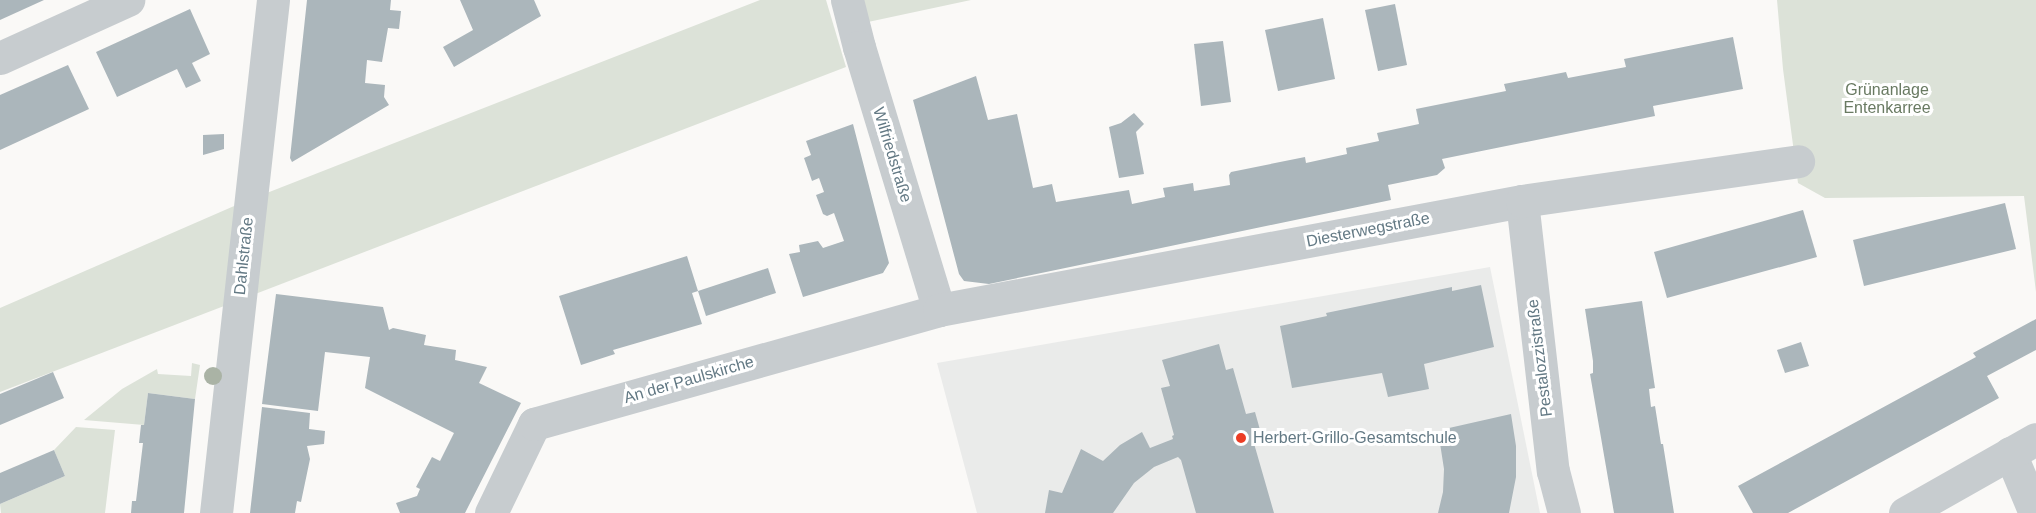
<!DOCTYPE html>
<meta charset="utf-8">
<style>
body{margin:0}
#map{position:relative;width:2036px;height:513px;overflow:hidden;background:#faf9f7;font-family:Helvetica,sans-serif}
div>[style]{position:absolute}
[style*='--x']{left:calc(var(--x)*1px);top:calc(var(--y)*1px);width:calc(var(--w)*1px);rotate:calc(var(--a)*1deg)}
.built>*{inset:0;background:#eaebea}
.green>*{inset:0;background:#dce2d8}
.building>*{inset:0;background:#abb6bb}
.minor>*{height:33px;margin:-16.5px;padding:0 16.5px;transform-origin:16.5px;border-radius:16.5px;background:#c7cccf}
.trees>*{width:18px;height:18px;margin:-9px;border-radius:50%;background:#aab3a5}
.dots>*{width:16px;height:16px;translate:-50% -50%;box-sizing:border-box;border:3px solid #fff;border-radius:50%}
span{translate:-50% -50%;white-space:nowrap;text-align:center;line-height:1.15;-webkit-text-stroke:6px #fff;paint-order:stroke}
.park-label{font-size:16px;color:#697a62}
.street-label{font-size:16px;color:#637984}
.poi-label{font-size:16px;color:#637984}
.left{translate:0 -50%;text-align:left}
</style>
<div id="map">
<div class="built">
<div style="clip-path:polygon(1490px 267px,1540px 513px,977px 513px,937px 363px)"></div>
</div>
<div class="green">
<div style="clip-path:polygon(760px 0,826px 0,846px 67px,0 392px,0 308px,241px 203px)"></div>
<div style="clip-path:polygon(862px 0,971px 0,868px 22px)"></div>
<div style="clip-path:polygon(1777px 0,2036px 0,2036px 292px,2024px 196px,1825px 198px,1798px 183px,1783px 69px)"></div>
<div style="clip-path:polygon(192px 363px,200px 365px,195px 399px,148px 393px,144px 425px,84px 420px,122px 389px,157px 369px,158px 374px,191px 376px)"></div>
<div style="clip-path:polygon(76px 427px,115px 430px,105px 513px,1px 513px,0 504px,65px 476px,54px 450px)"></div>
</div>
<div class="building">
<div style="clip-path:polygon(0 0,44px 0,0 20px)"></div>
<div style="clip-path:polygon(307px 0,391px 0,390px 10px,401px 11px,399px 29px,388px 28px,382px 62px,367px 60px,365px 83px,385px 85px,384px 97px,389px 105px,292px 162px,290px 158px)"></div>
<div style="clip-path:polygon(460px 0,534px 0,541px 16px,454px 67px,443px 47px,473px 30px)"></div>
<div style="clip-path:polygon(1395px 4px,1407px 65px,1378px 71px,1365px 10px)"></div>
<div style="clip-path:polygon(190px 9px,210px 54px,192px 63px,201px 81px,186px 88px,177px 69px,117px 97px,96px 52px)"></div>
<div style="clip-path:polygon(1323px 18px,1335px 79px,1278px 91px,1265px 30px)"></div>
<div style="clip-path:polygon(1733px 37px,1743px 89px,1653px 106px,1655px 116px,1442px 159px,1445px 168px,1437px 175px,1388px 185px,1391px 200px,989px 284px,964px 281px,959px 274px,913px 100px,976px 76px,988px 120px,1017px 114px,1033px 188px,1052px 184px,1056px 202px,1129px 190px,1132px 204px,1165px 197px,1163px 188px,1193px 183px,1194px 191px,1230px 185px,1229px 175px,1231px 172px,1305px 157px,1306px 163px,1347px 154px,1346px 148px,1379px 141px,1377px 133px,1419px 124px,1416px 109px,1506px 91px,1504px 84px,1566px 72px,1568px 78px,1626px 67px,1624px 59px)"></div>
<div style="clip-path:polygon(1223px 41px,1231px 102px,1201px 106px,1194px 44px)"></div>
<div style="clip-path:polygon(68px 65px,89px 109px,0 150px,0 95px)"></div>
<div style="clip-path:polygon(1134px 113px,1144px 124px,1136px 132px,1144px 174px,1119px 178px,1109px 127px,1121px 123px)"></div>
<div style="clip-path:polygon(853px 124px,889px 263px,883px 273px,803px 297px,789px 254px,800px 252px,799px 245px,818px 241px,823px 248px,844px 241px,834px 213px,827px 216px,823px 214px,816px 195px,824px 192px,819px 178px,812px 181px,804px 158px,811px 155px,806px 141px)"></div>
<div style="clip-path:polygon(224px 134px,224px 149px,203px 155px,203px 135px)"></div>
<div style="clip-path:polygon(2005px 203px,2016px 249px,1864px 286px,1853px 240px)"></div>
<div style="clip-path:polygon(1803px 210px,1817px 257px,1667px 298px,1654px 252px)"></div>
<div style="clip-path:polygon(687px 256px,698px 291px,692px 293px,702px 324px,613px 350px,615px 354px,581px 365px,559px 296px)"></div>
<div style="clip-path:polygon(768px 268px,776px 293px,706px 316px,698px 291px)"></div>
<div style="clip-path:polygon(1481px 285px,1494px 347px,1424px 364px,1429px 389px,1388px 397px,1382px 373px,1292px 388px,1280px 326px,1327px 316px,1326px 313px,1452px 287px,1452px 291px)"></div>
<div style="clip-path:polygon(276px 294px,383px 307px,389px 330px,393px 328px,426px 335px,424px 345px,456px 350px,455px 360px,487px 367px,479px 383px,521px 403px,465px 513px,400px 513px,396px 503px,417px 496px,420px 489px,416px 487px,432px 457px,440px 461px,454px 433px,365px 388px,370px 357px,325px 352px,318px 411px,262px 404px)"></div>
<div style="clip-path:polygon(1642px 301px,1655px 388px,1649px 389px,1651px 407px,1655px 406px,1661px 444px,1663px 444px,1674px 513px,1614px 513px,1590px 374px,1593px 373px,1593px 361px,1585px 309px)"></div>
<div style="clip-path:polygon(2036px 319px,2036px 350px,1987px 376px,1999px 398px,1788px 513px,1753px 513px,1738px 486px,1976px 357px,1973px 353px)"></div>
<div style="clip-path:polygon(1801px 342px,1809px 366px,1785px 373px,1777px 350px)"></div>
<div style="clip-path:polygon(1219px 344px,1226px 370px,1233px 368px,1246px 414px,1255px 412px,1262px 437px,1253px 440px,1274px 513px,1196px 513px,1181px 460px,1178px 457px,1154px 467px,1134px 483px,1113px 513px,1045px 513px,1049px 490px,1062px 493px,1081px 449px,1103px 461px,1120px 445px,1142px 432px,1150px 448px,1173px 439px,1172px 436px,1174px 435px,1161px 388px,1170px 386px,1162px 360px)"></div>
<div style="clip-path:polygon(53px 372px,64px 398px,0 425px,0 394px)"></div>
<div style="clip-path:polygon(148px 393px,195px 399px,184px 513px,131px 513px,132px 501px,136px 501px,143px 443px,139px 443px,141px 425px,144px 425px)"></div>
<div style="clip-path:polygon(262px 407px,310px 413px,309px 429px,325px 431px,324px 444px,307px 446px,310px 459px,301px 502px,297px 501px,295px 513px,250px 513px)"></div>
<div style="clip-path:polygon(1511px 414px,1516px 446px,1516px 477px,1509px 513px,1438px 513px,1443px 492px,1444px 469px,1439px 437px,1451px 434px,1449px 428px)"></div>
<div style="clip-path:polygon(54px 450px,65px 476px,0 504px,0 473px)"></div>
</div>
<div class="minor">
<div style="--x:847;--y:0;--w:49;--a:75.7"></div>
<div style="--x:859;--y:47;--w:275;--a:73.1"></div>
<div style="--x:0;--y:58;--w:141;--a:-24.4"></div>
<div style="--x:1522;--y:201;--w:272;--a:83.5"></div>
<div style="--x:1553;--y:471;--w:43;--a:75.3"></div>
<div style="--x:2010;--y:453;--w:65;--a:67.4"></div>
<div style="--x:216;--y:513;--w:516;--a:-83.66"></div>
<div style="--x:491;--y:513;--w:99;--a:-64.2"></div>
<div style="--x:534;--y:424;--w:421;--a:-15.7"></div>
<div style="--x:939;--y:310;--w:593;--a:-10.59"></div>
<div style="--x:1522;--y:201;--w:279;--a:-8.2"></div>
<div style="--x:1905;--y:513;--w:150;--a:-29.5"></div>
</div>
<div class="trees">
<div style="left:213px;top:376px"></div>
</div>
<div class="dots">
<div style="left:1241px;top:438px;background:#ec3d25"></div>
</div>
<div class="park-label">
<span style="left:1887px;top:99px">Grünanlage<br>Entenkarree</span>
</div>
<div class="street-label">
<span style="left:892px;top:155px;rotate:73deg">Wilfriedstraße</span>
<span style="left:1368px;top:230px;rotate:-11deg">Diesterwegstraße</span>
<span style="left:244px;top:256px;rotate:-84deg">Dahlstraße</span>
<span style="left:1540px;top:358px;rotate:-97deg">Pestalozzistraße</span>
<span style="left:689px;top:380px;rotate:-16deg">An der Paulskirche</span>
</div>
<div class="poi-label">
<span class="left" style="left:1253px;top:438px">Herbert-Grillo-Gesamtschule</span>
</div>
</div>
